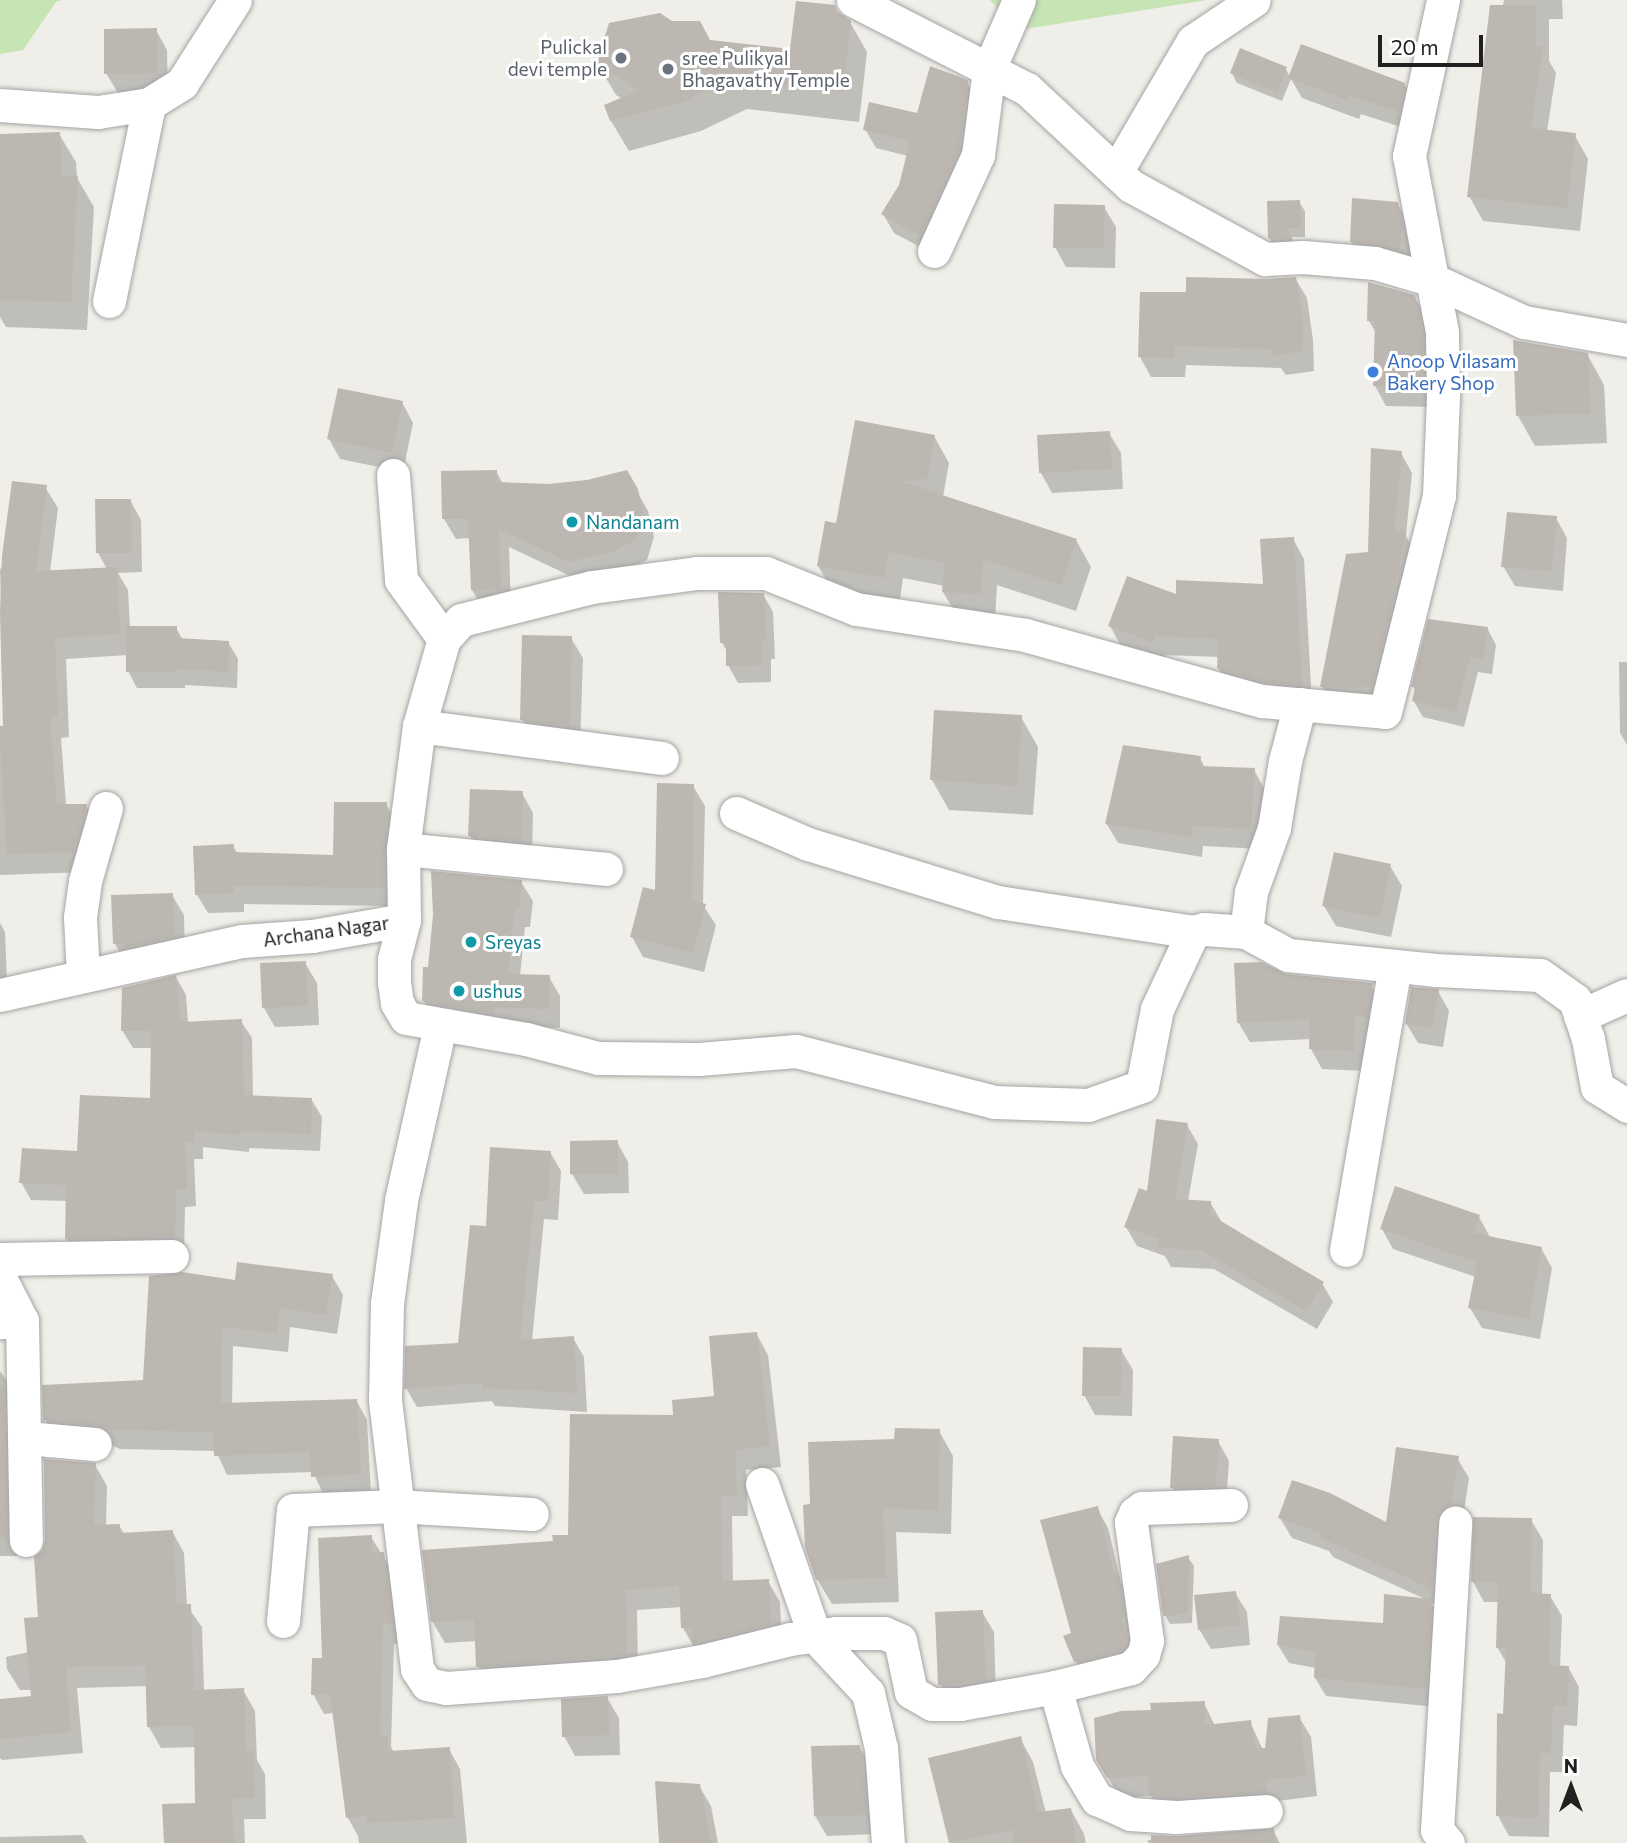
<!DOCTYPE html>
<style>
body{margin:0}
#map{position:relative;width:1627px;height:1843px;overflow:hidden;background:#f0eee8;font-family:Commissioner,sans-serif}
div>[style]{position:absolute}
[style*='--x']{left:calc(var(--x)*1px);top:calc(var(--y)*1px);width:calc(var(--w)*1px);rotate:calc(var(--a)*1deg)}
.grass>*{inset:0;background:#c6e4b4}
.shadow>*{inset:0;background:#0003}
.building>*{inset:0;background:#bdb7b1}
.roads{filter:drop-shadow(0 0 2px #a4a4a4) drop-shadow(0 0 2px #a4a4a4)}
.minor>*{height:33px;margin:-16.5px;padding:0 16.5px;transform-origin:16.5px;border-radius:16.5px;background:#fff}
.dots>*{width:19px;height:19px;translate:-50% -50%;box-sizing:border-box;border:4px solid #fff;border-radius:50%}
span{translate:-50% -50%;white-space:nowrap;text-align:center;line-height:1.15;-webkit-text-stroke:6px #fff;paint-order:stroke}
.worship-label{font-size:19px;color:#5b616d}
.right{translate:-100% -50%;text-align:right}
.left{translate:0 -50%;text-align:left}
.shop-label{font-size:19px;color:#366cbe}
.culture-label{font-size:19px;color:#0d838f}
.street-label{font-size:19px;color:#202020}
.north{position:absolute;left:1536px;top:1752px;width:70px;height:70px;-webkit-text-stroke:5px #fff;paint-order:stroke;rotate:0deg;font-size:19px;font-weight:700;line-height:28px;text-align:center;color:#202020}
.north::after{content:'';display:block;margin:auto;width:24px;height:32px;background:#202020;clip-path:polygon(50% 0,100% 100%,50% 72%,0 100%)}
.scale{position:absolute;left:1378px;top:35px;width:105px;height:32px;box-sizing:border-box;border:4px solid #202020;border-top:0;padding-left:9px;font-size:21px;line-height:24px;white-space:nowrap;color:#202020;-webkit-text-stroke:5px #fff;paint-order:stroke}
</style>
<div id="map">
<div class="grass">
<div style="clip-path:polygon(0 0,62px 0,56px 2px,23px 50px,0 54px)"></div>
<div style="clip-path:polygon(990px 0,1207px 0,1019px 30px)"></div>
</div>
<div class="shadow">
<div style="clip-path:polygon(1504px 0,1562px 0,1563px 19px,1549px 19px,1549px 61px,1556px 73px,1547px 131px,1574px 134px,1588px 159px,1580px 231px,1483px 221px,1469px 196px)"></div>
<div style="clip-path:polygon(838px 14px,850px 22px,867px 52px,859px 122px,747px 109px,701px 131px,629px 151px,611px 121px,623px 99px,616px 95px,598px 65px,710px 42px,791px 51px)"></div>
<div style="clip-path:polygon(156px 30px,167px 50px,168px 93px,118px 93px,106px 73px)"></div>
<div style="clip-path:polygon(1286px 69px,1290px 77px,1404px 84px,1416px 104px,1410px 130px,1361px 114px,1359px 119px,1302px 98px,1291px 79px,1282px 101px,1237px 83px,1232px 73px)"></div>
<div style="clip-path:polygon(967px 82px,978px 101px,931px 253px,894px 233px,883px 214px,900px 185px,908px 156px,876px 148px,865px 129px,919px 115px)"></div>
<div style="clip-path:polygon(59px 134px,76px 162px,77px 178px,94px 207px,87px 330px,6px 327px,0 317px,0 176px)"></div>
<div style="clip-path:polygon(1299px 202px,1305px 211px,1305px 237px,1292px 237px,1294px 247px,1275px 247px,1269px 238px)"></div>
<div style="clip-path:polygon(1397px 203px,1409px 223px,1413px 245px,1411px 270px,1363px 261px,1351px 241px)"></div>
<div style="clip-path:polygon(1104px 207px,1116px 227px,1115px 268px,1066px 267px,1055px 247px)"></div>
<div style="clip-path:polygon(1295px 278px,1307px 298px,1313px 340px,1314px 371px,1286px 375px,1281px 368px,1186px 365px,1185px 377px,1151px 377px,1140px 357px,1188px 294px)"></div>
<div style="clip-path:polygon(1414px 296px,1426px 317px,1434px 407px,1386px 406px,1375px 386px,1376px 333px,1369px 321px)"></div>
<div style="clip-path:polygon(1587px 354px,1604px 385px,1607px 443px,1535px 446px,1518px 416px)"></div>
<div style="clip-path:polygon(402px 402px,413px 423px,403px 472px,340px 459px,329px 439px)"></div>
<div style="clip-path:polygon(1109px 433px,1121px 453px,1123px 489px,1052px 493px,1041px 473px)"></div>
<div style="clip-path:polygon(934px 436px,949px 463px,943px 497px,1076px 540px,1091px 567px,1076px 611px,997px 585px,995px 620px,959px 619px,943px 592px,944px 586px,903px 578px,899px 605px,834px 593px,818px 566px,838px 525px)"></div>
<div style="clip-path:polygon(1401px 453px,1412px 473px,1406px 536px,1416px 553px,1382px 707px,1333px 706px,1322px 687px,1370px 554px)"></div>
<div style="clip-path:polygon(496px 471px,503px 484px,548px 486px,587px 482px,626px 472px,648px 511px,654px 537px,647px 560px,623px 572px,581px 581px,509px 547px,511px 609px,484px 610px,472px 590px,470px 538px,456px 539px,444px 519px)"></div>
<div style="clip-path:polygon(45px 487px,58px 508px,50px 572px,107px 569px,98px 553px,130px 500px,141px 520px,142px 572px,118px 573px,128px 590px,130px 628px,176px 628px,183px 640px,228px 642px,238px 659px,237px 688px,185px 685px,185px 688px,137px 688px,128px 671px,128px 655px,66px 659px,69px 737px,61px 738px,66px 805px,86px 805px,98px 827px,85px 872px,0 875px,0 747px,5px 727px,0 570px)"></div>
<div style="clip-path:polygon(1556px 518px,1567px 538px,1563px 591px,1515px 586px,1503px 566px)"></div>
<div style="clip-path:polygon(1293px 539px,1304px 559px,1312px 704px,1230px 688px,1218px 668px,1219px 657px,1165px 655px,1163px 661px,1121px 646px,1110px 626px,1177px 597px,1265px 586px)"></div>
<div style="clip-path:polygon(763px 594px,773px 612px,775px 659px,771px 659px,771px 682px,738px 683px,728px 665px,728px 653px,722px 643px)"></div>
<div style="clip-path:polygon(1487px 628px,1496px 645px,1492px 674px,1478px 672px,1464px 727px,1423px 717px,1413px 700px,1416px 691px,1413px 687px)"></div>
<div style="clip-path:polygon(571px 638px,583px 658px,580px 746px,534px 740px,522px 719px)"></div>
<div style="clip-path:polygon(1619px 662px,1627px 662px,1627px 745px,1620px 733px)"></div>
<div style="clip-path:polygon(1021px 717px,1038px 747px,1033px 815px,949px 810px,932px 780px)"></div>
<div style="clip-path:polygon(1200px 758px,1205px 768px,1254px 770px,1265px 790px,1262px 849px,1203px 846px,1202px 857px,1118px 843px,1106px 823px)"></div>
<div style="clip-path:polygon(693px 786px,705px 806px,703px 905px,716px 925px,704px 972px,643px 957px,632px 937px,657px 892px)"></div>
<div style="clip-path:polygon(522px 793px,533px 813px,532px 861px,481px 856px,470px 836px)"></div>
<div style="clip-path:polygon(386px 804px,396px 822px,394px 906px,244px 904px,244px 912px,208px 913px,197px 895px,233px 846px,238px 854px,335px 857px)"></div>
<div style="clip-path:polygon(1390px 866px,1402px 886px,1391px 937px,1336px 926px,1324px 906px)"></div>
<div style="clip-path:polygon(521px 882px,533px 901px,530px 927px,525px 927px,520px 976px,549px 977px,560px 996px,560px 1028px,435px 1020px,424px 1001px,429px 969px)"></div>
<div style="clip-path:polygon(172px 895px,184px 915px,185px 956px,126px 963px,115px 944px)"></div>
<div style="clip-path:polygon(0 923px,5px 932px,7px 983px,0 983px)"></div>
<div style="clip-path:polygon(305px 963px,317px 983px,319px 1025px,275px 1027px,264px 1008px)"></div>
<div style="clip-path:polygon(1286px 976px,1371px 985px,1383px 1005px,1377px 1037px,1366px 1035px,1365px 1071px,1322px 1069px,1311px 1049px,1311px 1039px,1250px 1042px,1238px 1022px)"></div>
<div style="clip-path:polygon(176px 977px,186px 995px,188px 1023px,241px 1021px,252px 1038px,253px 1097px,311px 1099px,322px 1117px,320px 1151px,249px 1148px,249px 1152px,203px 1147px,203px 1159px,194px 1159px,196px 1206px,185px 1207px,184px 1255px,76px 1256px,66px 1238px,67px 1201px,31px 1200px,21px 1182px,79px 1153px,152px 1100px,152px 1048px,133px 1048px,122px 1030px)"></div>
<div style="clip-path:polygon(1438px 991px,1449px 1011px,1443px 1047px,1418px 1043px,1406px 1023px)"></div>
<div style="clip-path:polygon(1187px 1125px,1198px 1144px,1188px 1201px,1210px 1202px,1221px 1221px,1322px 1283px,1333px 1302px,1317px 1329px,1214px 1269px,1171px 1267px,1165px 1256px,1137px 1246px,1126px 1227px)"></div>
<div style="clip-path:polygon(572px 1142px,617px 1142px,628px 1162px,629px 1193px,584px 1194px,572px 1174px)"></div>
<div style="clip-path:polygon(550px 1152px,561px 1171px,558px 1220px,544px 1219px,532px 1341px,573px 1338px,584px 1357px,587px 1412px,495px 1406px,492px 1401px,417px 1407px,406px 1388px,459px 1345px,488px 1228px)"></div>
<div style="clip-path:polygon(1479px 1217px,1490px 1237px,1541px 1248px,1552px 1268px,1540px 1339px,1482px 1328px,1470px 1308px,1476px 1277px,1393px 1249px,1382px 1229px)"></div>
<div style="clip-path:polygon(332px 1276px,343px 1295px,337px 1334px,290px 1327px,288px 1352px,233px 1346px,232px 1405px,356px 1400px,367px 1420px,371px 1494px,324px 1496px,313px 1472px,227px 1475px,216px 1451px,120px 1449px,109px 1444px,56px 1439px,45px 1420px,145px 1382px,236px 1282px)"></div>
<div style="clip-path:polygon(756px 1333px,768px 1355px,781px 1467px,746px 1470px,748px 1516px,732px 1516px,733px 1583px,768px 1581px,780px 1602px,782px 1645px,695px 1649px,683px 1628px,682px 1607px,637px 1610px,638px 1675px,490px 1687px,478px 1666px,477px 1641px,445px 1643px,432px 1621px,570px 1536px,675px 1417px,716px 1397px)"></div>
<div style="clip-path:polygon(1121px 1350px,1133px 1370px,1132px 1416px,1095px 1415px,1084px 1395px)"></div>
<div style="clip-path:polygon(0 1371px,13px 1389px,17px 1556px,0 1556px)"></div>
<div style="clip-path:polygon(939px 1431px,953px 1456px,951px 1534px,896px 1532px,899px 1602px,832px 1604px,817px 1579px,811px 1506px)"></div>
<div style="clip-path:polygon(1218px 1441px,1229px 1461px,1226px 1506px,1183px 1507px,1172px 1487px)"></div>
<div style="clip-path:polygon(1457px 1458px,1469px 1478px,1462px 1525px,1443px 1608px,1431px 1603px,1441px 1619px,1436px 1707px,1326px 1696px,1315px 1678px,1316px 1668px,1289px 1663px,1278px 1645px,1384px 1625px,1425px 1599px,1333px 1557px,1329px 1551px,1292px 1538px,1280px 1518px,1387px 1525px)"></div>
<div style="clip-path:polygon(95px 1465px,107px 1486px,106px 1526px,119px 1525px,124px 1534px,172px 1531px,184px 1553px,187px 1606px,202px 1627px,204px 1691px,243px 1690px,255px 1711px,257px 1760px,265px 1774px,266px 1819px,244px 1819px,245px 1843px,166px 1843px,197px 1804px,196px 1747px,161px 1748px,149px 1727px,148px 1686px,77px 1688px,83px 1753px,2px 1760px,0 1758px,0 1701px,33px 1698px,32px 1690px,20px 1690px,7px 1669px,6px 1657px,47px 1648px,44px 1551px)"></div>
<div style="clip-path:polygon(1097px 1508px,1108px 1528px,1121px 1582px,1129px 1596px,1136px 1666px,1088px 1682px,1076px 1662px,1073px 1634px)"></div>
<div style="clip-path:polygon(1531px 1520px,1543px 1540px,1542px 1596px,1550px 1596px,1562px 1616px,1560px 1667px,1568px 1667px,1579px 1687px,1577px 1726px,1564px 1725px,1562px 1772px,1550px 1772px,1549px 1837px,1509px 1836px,1498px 1816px,1507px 1664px,1497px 1647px,1499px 1602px,1484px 1602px,1473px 1582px)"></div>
<div style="clip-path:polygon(371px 1537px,394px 1573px,402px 1643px,394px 1644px,391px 1747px,394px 1752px,449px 1749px,460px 1769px,467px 1843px,359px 1843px,358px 1836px,348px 1818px,334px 1713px,324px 1714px,313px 1694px)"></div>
<div style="clip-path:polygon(1188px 1557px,1194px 1566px,1192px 1623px,1170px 1624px,1165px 1615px)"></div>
<div style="clip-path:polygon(1235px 1593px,1247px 1612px,1250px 1645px,1211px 1649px,1199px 1629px)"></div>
<div style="clip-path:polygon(982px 1612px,994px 1632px,996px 1699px,951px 1704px,940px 1684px)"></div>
<div style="clip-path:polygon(607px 1698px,619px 1718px,620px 1755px,575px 1756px,564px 1736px)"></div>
<div style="clip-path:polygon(1204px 1703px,1215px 1726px,1250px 1722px,1263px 1750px,1299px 1717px,1311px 1737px,1317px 1796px,1162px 1816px,1151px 1796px,1120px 1798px,1097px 1759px,1152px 1711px)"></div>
<div style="clip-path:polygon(1020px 1738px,1033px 1762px,1046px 1813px,1071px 1810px,1084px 1834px,1086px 1843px,951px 1843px,930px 1760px)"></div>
<div style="clip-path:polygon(859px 1746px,871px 1766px,877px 1834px,827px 1836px,815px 1816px,813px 1748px)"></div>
<div style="clip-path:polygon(699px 1786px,711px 1806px,718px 1843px,661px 1843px)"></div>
<div style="clip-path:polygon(1273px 1830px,1280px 1843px,1148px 1843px,1148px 1840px)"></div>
<div style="clip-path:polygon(82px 1835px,87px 1843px,0 1843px,0 1837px)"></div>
</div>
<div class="building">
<div style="clip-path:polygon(796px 1px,835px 5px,837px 11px,851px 21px,843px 92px,729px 79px,683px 102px,610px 121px,604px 105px,640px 90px,596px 65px,609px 23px,660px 13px,672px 21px,700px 21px,710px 40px,790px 49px)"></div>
<div style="clip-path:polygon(1490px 5px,1536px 5px,1536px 46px,1543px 47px,1531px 128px,1576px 133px,1567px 208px,1467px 197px)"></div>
<div style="clip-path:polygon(157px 28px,157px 73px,104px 74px,104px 29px)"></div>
<div style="clip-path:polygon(1301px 44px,1405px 83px,1399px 112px,1349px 95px,1347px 100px,1288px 78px)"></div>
<div style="clip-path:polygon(1240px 48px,1287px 67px,1277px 92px,1230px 73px)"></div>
<div style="clip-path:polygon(930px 66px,968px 80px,959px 150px,920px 236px,881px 214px,899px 185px,910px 141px,863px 130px,869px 102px,917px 113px)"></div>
<div style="clip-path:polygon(60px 132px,62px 176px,78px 176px,71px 302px,0 300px,0 134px)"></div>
<div style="clip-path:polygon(1352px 198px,1398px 202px,1402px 223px,1400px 250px,1350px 242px)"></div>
<div style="clip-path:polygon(1300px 200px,1301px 228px,1288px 228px,1290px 238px,1268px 238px,1267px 201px)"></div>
<div style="clip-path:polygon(1054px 204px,1105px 205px,1104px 248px,1053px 248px)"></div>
<div style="clip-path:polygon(1186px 277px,1268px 279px,1296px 277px,1303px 319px,1303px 351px,1273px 356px,1271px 349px,1175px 346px,1175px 358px,1138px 357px,1140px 292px,1186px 292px)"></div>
<div style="clip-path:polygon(1368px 282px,1415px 295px,1423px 334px,1424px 387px,1373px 386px,1375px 321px,1367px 321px)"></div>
<div style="clip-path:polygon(1513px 340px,1588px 353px,1591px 413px,1516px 416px)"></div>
<div style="clip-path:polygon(338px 388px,403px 401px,392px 453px,327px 439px)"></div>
<div style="clip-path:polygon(855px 420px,935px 435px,927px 479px,899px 481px,1077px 539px,1061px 585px,983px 559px,981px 594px,942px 592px,944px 563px,888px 552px,884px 578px,817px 566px,825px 521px,836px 523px)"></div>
<div style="clip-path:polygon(1110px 431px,1112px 469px,1039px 473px,1037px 435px)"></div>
<div style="clip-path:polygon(1371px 448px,1402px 451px,1394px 530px,1406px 532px,1390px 613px,1371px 687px,1320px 687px,1346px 554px,1368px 552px)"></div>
<div style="clip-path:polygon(497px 470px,497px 482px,548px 484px,587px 480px,627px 470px,638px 489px,644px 516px,636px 540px,611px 552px,568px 562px,499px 529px,501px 589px,471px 590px,468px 519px,442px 519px,441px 471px)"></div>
<div style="clip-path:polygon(12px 481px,47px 485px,36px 571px,117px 567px,120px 634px,55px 638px,58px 716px,50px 717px,57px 804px,87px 804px,73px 852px,7px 854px,0 745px,0 726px,3px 726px,0 613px,2px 556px)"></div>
<div style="clip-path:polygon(95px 499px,131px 499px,132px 553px,96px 553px)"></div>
<div style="clip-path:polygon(1507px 512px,1557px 516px,1552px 571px,1501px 567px)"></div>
<div style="clip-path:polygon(1294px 537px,1302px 685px,1265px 682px,1217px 668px,1218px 639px,1155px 636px,1152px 642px,1108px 626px,1127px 576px,1176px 594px,1176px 580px,1263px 584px,1260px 539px)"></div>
<div style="clip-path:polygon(718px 592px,764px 593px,766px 641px,762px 641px,762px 665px,726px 666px,726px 643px,720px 643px)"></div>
<div style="clip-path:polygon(1428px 619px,1488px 627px,1483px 659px,1470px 657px,1456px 712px,1412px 701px,1415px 687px,1411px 687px)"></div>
<div style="clip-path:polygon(126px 626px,177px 626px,177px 638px,229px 641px,228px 672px,176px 669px,176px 672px,126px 672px)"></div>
<div style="clip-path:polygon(522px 635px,572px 636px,570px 726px,520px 720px)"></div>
<div style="clip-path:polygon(934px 710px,1022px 715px,1017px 786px,930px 780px)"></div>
<div style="clip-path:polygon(1123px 745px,1201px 756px,1200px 766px,1255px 768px,1251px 829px,1193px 826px,1191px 837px,1105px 824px)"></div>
<div style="clip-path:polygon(657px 783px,694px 784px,692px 900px,706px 904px,693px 953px,630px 937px,643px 887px,655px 890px)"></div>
<div style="clip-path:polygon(470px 789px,523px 791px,521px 841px,468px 836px)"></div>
<div style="clip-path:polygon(334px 802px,387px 802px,384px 888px,234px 886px,234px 893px,195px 895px,193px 846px,234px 844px,234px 852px,333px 855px)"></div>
<div style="clip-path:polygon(1334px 852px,1391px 864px,1380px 918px,1322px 906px)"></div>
<div style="clip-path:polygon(431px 871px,522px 880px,520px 908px,515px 908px,508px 974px,550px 975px,549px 1009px,495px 1008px,494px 1014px,422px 1001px,423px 967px,428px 967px,433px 915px)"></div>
<div style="clip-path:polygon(173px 893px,175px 936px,123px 948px,123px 944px,113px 944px,111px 895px)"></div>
<div style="clip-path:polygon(306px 961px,308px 1006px,262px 1008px,260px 963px)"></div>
<div style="clip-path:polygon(1261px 962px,1286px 974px,1373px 983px,1367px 1018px,1355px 1016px,1354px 1051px,1309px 1049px,1310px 1019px,1237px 1023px,1234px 963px)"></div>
<div style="clip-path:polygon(176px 975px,181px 1022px,242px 1019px,244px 1095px,312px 1098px,311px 1134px,240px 1131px,240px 1135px,194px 1131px,194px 1142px,185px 1142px,187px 1189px,176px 1189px,175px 1237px,65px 1239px,66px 1185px,19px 1183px,22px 1148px,77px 1151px,80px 1095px,150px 1098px,151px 1031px,121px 1031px,122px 988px)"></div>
<div style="clip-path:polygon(1411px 987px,1439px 989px,1432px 1028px,1405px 1024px)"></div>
<div style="clip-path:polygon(1156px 1119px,1188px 1123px,1175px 1199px,1211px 1201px,1210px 1215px,1324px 1282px,1306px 1311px,1201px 1250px,1158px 1248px,1159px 1239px,1124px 1227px,1139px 1188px,1147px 1191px)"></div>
<div style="clip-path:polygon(618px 1140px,618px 1174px,570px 1174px,570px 1141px)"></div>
<div style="clip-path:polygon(490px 1147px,551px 1151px,548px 1201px,534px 1201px,520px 1340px,574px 1336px,577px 1393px,482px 1388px,482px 1383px,404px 1389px,405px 1346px,458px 1343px,470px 1225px,486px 1226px)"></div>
<div style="clip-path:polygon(1395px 1186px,1480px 1215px,1474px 1233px,1542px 1247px,1529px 1319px,1468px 1308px,1477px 1262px,1380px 1229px)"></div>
<div style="clip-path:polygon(237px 1262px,333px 1274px,326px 1315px,280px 1308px,277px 1333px,222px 1327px,221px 1403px,357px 1399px,361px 1474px,311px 1477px,310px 1452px,214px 1456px,213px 1432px,108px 1430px,97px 1425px,43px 1420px,42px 1385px,143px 1380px,149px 1276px,182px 1272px,235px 1280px)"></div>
<div style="clip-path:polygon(757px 1332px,770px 1446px,735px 1450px,737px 1495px,721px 1496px,722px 1581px,769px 1579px,771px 1624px,692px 1643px,691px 1628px,681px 1628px,679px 1586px,626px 1590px,627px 1655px,476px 1667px,474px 1620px,431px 1622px,422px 1550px,553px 1541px,552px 1535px,568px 1535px,570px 1414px,673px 1415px,672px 1400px,714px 1396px,709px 1336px)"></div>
<div style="clip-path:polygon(1083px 1347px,1122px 1348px,1121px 1396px,1082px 1396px)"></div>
<div style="clip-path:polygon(0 1387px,4px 1387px,7px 1537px,0 1538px)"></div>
<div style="clip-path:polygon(895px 1428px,940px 1429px,938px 1510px,883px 1508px,886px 1578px,816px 1580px,805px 1548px,803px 1505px,810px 1504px,808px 1442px,894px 1439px)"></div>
<div style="clip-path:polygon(1173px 1436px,1219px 1439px,1216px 1486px,1170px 1488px)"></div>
<div style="clip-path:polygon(1396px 1447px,1459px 1456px,1451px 1505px,1439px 1512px,1436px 1521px,1432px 1589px,1319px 1537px,1322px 1533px,1278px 1518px,1292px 1480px,1330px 1493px,1386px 1522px)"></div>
<div style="clip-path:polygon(44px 1459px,96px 1463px,94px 1525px,120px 1524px,120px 1533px,173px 1530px,177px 1604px,191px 1604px,194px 1690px,244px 1688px,246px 1751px,254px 1751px,255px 1798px,232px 1799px,234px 1843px,164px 1843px,162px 1804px,195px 1803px,194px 1726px,147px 1727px,145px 1665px,66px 1667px,71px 1732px,0 1739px,0 1699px,31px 1696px,24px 1618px,38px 1617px,34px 1557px,42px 1550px,45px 1540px)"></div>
<div style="clip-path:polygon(1098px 1506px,1114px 1575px,1119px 1574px,1124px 1618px,1121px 1618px,1127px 1640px,1121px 1651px,1074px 1662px,1063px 1636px,1071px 1633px,1040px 1520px)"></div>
<div style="clip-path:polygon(1473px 1517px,1532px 1518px,1531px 1593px,1551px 1594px,1549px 1665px,1569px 1666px,1567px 1706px,1553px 1706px,1551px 1753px,1540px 1753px,1538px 1818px,1496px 1816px,1497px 1713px,1503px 1714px,1506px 1648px,1496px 1648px,1498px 1582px,1471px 1582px)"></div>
<div style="clip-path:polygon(372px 1535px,372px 1552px,384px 1552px,392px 1624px,383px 1624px,380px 1736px,387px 1736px,389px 1751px,450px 1747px,454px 1818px,368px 1823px,366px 1816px,346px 1818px,330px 1694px,311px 1695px,312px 1658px,322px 1658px,318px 1538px)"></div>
<div style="clip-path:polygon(1189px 1555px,1188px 1614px,1163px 1616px,1156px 1564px)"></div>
<div style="clip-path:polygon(1236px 1591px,1240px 1625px,1198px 1630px,1194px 1595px)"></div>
<div style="clip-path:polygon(1384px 1594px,1431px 1599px,1426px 1689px,1314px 1678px,1315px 1652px,1277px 1645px,1280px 1616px,1383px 1623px)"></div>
<div style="clip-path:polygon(983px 1610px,986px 1680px,938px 1685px,935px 1612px)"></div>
<div style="clip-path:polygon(608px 1696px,609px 1735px,562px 1737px,561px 1699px)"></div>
<div style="clip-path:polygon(1205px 1701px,1205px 1725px,1251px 1720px,1255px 1748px,1265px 1748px,1268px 1718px,1300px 1715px,1306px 1776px,1265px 1780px,1267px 1792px,1176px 1798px,1149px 1796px,1148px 1776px,1107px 1778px,1096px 1760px,1094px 1718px,1121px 1711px,1151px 1710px,1150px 1703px)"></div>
<div style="clip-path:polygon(1021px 1736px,1038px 1812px,1071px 1808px,1076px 1843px,1014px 1843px,1012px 1830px,949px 1843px,928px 1758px)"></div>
<div style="clip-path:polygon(860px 1745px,867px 1815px,814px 1816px,811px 1746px)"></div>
<div style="clip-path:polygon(655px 1781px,700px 1784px,711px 1843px,659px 1843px)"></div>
<div style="clip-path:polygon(1274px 1828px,1276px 1843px,1151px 1843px,1151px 1835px,1177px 1836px)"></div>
</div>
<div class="roads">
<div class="minor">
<div style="--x:853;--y:0;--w:195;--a:27.1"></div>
<div style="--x:1027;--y:89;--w:142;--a:43"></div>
<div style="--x:1131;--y:186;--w:153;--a:28.6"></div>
<div style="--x:1265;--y:259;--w:38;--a:-3"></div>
<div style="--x:1303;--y:257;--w:72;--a:4.8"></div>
<div style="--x:1375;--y:263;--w:60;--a:16.3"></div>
<div style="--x:1433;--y:280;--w:100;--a:24.8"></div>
<div style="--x:1524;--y:322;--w:105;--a:9.9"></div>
<div style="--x:0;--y:105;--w:98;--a:4.1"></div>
<div style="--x:98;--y:112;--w:52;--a:-8.9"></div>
<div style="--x:149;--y:104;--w:39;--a:-32"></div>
<div style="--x:182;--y:83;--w:98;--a:-57.4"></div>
<div style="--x:1116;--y:172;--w:152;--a:-59.6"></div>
<div style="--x:1193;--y:41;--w:73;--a:-33.9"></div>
<div style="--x:934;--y:251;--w:106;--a:-65.4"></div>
<div style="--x:978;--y:155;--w:87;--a:-82.7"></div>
<div style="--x:989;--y:69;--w:75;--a:-66.5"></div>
<div style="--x:109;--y:301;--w:201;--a:-78.5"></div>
<div style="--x:393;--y:475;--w:105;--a:85.6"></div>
<div style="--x:401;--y:580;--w:73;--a:53.9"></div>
<div style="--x:1300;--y:704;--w:59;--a:104.7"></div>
<div style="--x:1285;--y:761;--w:68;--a:99.3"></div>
<div style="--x:1274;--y:828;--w:68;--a:109.8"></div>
<div style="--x:1251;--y:892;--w:40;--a:97.1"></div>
<div style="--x:1246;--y:932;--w:48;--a:28.7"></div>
<div style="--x:1288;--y:955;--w:148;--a:5.8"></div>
<div style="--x:1435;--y:970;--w:105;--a:2.7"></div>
<div style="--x:1540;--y:975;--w:43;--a:35.5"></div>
<div style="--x:1575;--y:1000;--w:41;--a:71.6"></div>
<div style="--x:1588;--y:1039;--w:49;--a:79.4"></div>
<div style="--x:1597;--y:1087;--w:36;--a:32"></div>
<div style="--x:419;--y:726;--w:245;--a:7.5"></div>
<div style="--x:736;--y:813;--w:78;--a:23.3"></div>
<div style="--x:808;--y:844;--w:199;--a:17"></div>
<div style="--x:998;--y:902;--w:197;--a:8.7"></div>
<div style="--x:403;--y:849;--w:204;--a:5.6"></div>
<div style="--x:404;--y:920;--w:40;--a:104.4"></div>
<div style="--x:394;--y:959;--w:23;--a:90"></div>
<div style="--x:394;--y:982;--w:21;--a:82"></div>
<div style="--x:397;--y:1003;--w:17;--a:59"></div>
<div style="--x:406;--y:1018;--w:122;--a:9.9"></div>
<div style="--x:526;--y:1039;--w:74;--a:14.8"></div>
<div style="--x:598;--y:1058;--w:101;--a:0.6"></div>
<div style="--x:699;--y:1059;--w:97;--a:-4.7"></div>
<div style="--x:796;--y:1051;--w:204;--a:14.4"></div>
<div style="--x:994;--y:1102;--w:94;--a:1.8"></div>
<div style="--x:1088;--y:1105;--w:57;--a:-19.4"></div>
<div style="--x:1142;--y:1086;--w:78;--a:-79"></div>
<div style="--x:1157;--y:1009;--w:85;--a:-64.9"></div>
<div style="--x:1193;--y:932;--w:11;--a:-15"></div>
<div style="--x:1204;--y:929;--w:42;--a:4.1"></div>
<div style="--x:83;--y:975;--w:58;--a:-93"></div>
<div style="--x:80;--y:917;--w:36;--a:-82"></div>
<div style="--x:85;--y:881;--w:76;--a:-74"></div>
<div style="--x:0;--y:995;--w:248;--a:-12.6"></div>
<div style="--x:242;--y:941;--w:70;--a:-4.1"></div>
<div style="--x:312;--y:936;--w:93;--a:-9.9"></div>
<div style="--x:404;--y:920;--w:71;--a:-90.8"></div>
<div style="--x:403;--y:849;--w:124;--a:-82.6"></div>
<div style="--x:419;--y:726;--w:91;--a:-74"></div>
<div style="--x:444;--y:639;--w:25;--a:-48"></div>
<div style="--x:461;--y:620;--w:135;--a:-14.1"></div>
<div style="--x:592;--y:587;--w:106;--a:-7.6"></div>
<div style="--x:697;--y:573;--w:69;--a:0"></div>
<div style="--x:766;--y:573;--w:97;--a:21.8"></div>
<div style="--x:856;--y:609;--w:171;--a:8.7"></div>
<div style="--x:1025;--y:635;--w:246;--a:15.6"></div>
<div style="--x:1262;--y:701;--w:123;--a:5.1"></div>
<div style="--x:1385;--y:712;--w:223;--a:-76"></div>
<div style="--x:1439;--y:496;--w:99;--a:-87.7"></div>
<div style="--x:1443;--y:397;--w:65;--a:-90.9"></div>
<div style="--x:1442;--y:332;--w:179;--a:-100.6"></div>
<div style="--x:1409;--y:156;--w:160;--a:-77.7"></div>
<div style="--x:1580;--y:1016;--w:51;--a:-24.1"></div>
<div style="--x:440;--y:1026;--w:179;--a:102.6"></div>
<div style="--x:401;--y:1201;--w:103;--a:97.8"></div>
<div style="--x:387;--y:1303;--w:97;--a:91.2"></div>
<div style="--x:385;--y:1400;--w:271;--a:83.2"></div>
<div style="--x:417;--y:1669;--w:18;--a:56"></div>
<div style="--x:427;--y:1684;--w:19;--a:12"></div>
<div style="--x:446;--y:1688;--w:171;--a:-4"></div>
<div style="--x:617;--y:1676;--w:86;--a:-10"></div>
<div style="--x:702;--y:1661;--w:91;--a:-14"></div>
<div style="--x:790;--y:1639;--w:46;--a:-7.4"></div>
<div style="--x:836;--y:1633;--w:48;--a:0"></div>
<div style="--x:884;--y:1633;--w:17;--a:24"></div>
<div style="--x:900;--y:1640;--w:53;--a:78.1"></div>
<div style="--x:911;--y:1692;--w:24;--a:30"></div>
<div style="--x:932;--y:1704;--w:28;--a:0"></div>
<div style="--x:960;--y:1704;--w:97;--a:-10.1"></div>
<div style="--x:1055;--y:1687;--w:82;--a:74.4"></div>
<div style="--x:1077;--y:1766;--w:39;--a:59"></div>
<div style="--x:1097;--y:1799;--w:36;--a:24"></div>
<div style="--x:1130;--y:1814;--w:46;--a:3.7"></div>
<div style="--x:1176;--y:1817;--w:90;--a:-3.8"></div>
<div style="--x:1346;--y:1250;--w:288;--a:-80.2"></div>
<div style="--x:0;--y:1259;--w:172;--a:-1"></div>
<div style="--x:0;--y:1278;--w:48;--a:62.9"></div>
<div style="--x:22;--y:1321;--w:22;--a:177"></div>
<div style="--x:22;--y:1321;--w:219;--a:89"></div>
<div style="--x:26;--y:1438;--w:69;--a:5"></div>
<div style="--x:762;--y:1484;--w:161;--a:70.8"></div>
<div style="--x:815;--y:1636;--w:78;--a:47.1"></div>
<div style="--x:868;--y:1693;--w:57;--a:76.7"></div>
<div style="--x:881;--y:1748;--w:95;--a:85.8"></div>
<div style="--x:283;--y:1621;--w:111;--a:-84.9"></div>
<div style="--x:293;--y:1510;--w:103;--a:-2.2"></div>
<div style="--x:396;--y:1506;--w:136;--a:3.4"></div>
<div style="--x:1055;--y:1687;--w:78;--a:-14"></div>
<div style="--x:1131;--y:1668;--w:18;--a:-47"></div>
<div style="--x:1143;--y:1655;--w:15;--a:-74"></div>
<div style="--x:1147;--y:1641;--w:120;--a:-97.7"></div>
<div style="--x:1131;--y:1522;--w:10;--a:-66"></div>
<div style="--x:1135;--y:1513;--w:9;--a:-36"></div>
<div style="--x:1142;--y:1508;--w:89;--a:-1.9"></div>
<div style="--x:1448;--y:1843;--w:17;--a:-130"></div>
<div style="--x:1437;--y:1830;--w:308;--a:-86.6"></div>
</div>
</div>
<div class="dots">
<div style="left:621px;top:58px;background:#6b7280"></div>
<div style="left:668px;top:69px;background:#6b7280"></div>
<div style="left:1373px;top:372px;background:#3f7fe0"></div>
<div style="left:572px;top:522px;background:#0f9aa8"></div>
<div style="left:471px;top:942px;background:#0f9aa8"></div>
<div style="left:459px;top:991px;background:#0f9aa8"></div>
</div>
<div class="worship-label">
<span class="right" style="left:607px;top:58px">Pulickal<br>devi temple</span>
<span class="left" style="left:682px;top:69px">sree Pulikyal<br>Bhagavathy Temple</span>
</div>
<div class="shop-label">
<span class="left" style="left:1387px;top:372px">Anoop Vilasam<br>Bakery Shop</span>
</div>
<div class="culture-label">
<span class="left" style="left:586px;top:522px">Nandanam</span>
<span class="left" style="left:485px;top:942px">Sreyas</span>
<span class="left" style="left:473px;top:991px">ushus</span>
</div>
<div class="street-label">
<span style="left:326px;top:931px;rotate:-8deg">Archana Nagar</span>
</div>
<div class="north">N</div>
<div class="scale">20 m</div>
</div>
